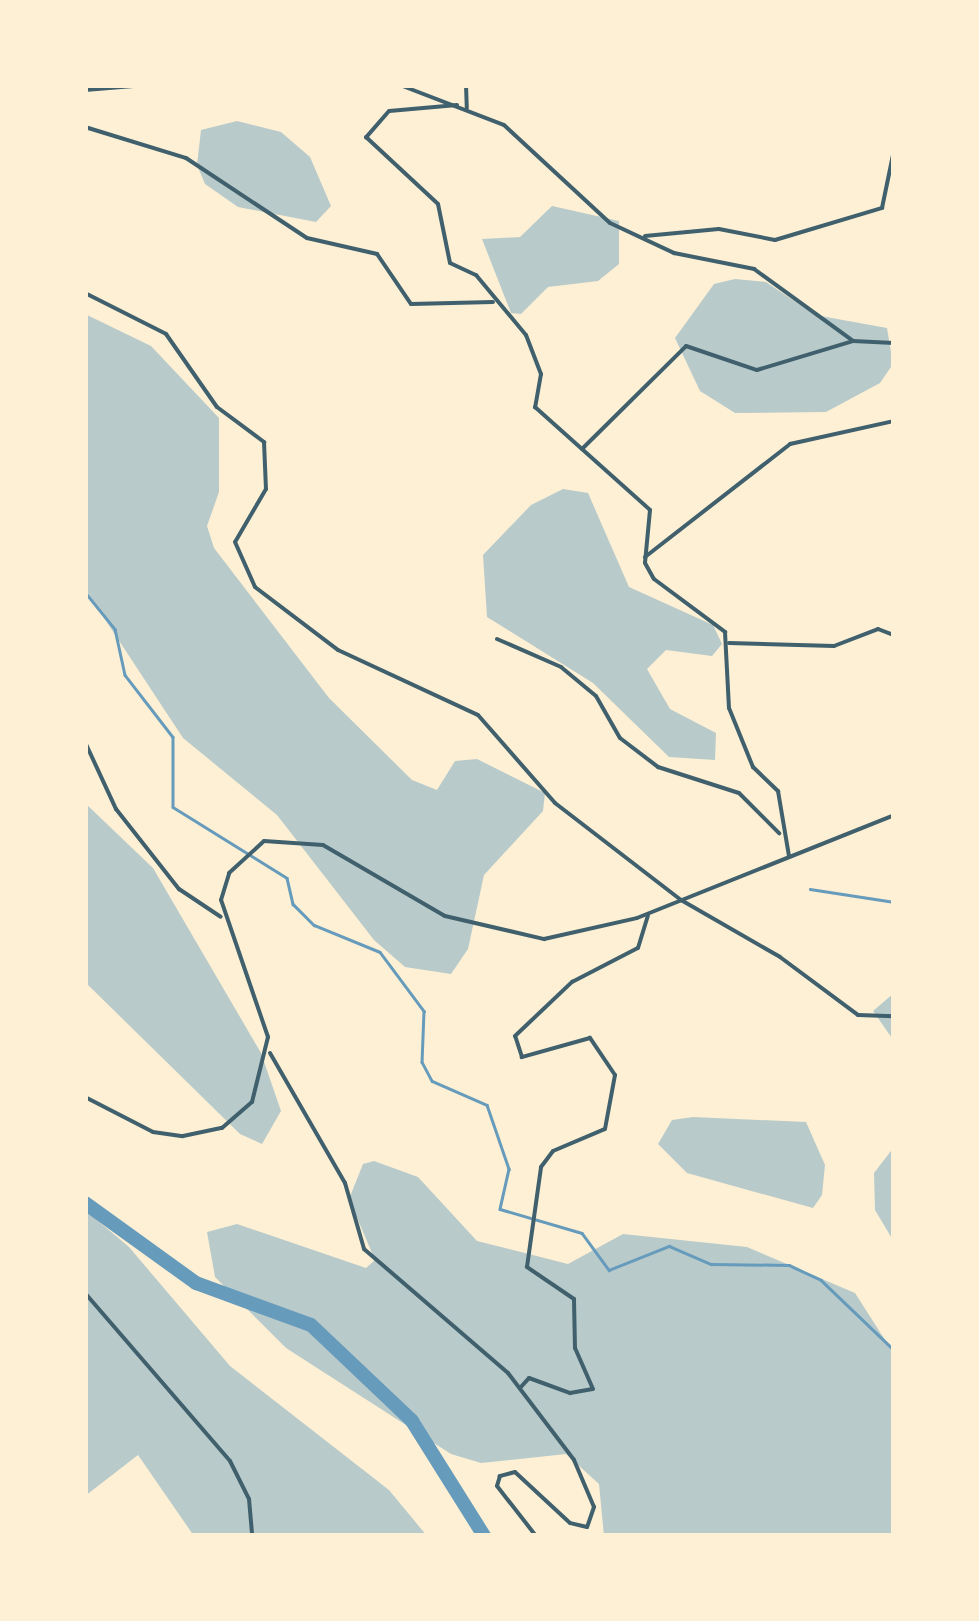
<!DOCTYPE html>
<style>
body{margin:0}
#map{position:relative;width:979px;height:1621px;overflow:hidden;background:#fdf0d5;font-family:Figtree,sans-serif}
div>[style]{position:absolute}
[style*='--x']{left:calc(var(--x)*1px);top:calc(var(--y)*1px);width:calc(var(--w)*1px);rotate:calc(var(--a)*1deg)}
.green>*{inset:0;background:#b9caca}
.stream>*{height:2.5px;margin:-1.25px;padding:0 1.25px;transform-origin:1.25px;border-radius:1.25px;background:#669bbc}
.river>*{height:14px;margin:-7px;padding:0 7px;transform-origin:7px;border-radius:7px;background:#669bbc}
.minor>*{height:4px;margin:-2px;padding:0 2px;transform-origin:2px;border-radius:2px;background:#3f606c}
.tertiary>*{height:4px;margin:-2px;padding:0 2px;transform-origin:2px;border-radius:2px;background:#3f606c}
span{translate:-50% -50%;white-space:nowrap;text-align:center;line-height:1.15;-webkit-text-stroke:10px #fdf0d5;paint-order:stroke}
.frame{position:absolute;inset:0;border:88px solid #fdf0d5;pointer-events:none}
</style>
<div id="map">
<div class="green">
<div style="clip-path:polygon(237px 121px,281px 132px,310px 157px,331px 206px,316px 222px,238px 207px,205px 184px,197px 165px,201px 130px)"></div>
<div style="clip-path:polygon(552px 206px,619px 221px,619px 264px,598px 281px,548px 287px,521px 314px,511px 313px,482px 239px,520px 237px)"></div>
<div style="clip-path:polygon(735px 279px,766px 282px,815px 315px,887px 328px,893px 364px,880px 383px,826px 412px,735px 413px,700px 391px,675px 338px,714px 284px)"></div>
<div style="clip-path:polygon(85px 314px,151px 346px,219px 418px,219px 492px,207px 526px,214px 548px,329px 698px,412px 780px,437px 790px,455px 761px,477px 759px,545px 793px,543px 811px,484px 875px,468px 949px,451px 974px,405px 967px,374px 940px,277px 815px,183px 738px,85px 589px)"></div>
<div style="clip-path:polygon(563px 489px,588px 493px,629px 587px,713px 625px,722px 644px,712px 656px,666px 650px,647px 669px,670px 709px,716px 733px,715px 760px,669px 757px,593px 683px,487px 617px,483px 555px,531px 505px)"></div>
<div style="clip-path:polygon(85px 803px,153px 868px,261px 1053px,281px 1111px,262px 1144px,240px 1134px,85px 982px)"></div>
<div style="clip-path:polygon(894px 993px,894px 1041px,873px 1011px)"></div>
<div style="clip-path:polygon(693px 1117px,806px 1122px,825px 1165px,822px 1195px,813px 1208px,687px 1173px,658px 1144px,672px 1120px)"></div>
<div style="clip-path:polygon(894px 1147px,894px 1242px,875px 1210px,874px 1173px)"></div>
<div style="clip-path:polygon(374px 1161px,418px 1177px,477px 1241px,568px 1264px,623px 1234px,747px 1247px,855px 1293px,894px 1354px,894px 1536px,604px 1536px,599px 1484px,566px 1454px,481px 1463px,451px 1454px,286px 1348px,215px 1277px,207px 1232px,237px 1224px,366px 1268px,375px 1260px,349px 1199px,363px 1164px)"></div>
<div style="clip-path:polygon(85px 1210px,129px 1247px,230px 1366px,389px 1490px,427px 1536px,194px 1536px,138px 1455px,85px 1496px)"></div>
</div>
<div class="stream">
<div style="--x:85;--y:592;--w:48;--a:51"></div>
<div style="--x:115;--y:629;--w:47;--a:77.7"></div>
<div style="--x:125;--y:675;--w:78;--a:52.3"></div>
<div style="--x:173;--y:737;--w:70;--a:90"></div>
<div style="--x:173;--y:807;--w:134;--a:31.9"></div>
<div style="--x:287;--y:878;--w:27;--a:77"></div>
<div style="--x:293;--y:904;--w:30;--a:45"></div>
<div style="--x:314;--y:925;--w:71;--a:22.2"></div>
<div style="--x:380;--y:952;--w:74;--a:53.3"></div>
<div style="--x:424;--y:1011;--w:51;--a:92.2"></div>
<div style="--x:422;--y:1062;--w:21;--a:62"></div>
<div style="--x:432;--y:1081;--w:60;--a:23.6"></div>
<div style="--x:487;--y:1105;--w:68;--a:71"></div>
<div style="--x:509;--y:1169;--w:41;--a:102.7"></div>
<div style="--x:500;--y:1209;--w:85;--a:16.3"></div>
<div style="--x:582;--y:1233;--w:46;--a:53.9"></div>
<div style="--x:609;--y:1270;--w:65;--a:-21.8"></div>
<div style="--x:669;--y:1246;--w:46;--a:23.2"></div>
<div style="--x:711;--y:1264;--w:78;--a:0.7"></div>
<div style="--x:789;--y:1265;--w:35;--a:25"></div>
<div style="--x:821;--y:1280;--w:101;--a:43.8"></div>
<div style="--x:810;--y:889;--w:85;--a:8.8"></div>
</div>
<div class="river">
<div style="--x:85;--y:1203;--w:137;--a:35.8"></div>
<div style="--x:196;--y:1283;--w:122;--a:20.1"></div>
<div style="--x:311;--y:1325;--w:139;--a:43.5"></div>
<div style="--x:412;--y:1421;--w:136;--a:57.9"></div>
</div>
<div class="minor">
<div style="--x:400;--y:85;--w:111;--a:21"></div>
<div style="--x:504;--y:125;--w:144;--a:42.8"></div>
<div style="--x:610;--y:223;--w:71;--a:25.1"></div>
<div style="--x:674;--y:253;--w:82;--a:11.3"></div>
<div style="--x:754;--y:269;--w:122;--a:36"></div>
<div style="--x:466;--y:85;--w:23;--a:88"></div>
<div style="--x:85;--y:90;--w:61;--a:-4.7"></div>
<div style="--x:457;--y:105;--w:68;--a:175"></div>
<div style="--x:389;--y:111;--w:35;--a:131"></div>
<div style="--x:366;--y:137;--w:98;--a:42.9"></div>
<div style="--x:438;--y:204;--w:60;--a:78.5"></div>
<div style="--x:450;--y:263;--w:29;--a:25"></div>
<div style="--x:476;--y:275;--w:78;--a:50.2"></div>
<div style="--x:526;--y:335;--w:42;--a:69"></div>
<div style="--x:541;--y:374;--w:34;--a:100"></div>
<div style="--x:535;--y:407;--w:154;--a:41.8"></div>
<div style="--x:650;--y:510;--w:53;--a:95.4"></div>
<div style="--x:645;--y:563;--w:18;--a:61"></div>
<div style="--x:654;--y:579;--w:89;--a:36.7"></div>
<div style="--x:725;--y:632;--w:76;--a:87"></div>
<div style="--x:729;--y:708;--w:64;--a:67.9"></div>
<div style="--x:753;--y:767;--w:35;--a:44"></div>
<div style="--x:778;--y:791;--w:66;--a:80.4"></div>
<div style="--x:85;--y:127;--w:106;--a:17.1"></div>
<div style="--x:186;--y:158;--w:145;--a:33.5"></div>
<div style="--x:307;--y:238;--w:72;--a:12.9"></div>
<div style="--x:377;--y:254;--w:60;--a:55.8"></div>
<div style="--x:411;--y:304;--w:82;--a:-1.4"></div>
<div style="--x:645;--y:236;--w:74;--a:-5.4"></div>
<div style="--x:719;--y:229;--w:57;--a:11.1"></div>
<div style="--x:775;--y:240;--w:112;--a:-16.7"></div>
<div style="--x:882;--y:208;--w:59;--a:-78.3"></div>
<div style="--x:85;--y:293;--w:91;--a:26.8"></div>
<div style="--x:166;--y:334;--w:89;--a:55.1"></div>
<div style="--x:217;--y:407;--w:59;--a:36.7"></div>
<div style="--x:264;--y:442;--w:47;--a:87.6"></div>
<div style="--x:266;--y:489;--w:61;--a:120.3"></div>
<div style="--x:235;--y:542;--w:49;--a:66"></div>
<div style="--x:255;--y:587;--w:104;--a:37.2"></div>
<div style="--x:338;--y:650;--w:154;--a:24.9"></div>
<div style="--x:478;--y:715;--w:117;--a:48.8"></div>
<div style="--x:555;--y:803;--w:159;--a:37.6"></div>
<div style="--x:681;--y:900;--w:114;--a:29.9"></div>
<div style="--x:780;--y:957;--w:97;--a:36.6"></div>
<div style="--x:858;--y:1015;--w:36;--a:2"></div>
<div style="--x:582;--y:449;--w:146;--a:-44.7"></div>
<div style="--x:686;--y:346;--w:75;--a:18.7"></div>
<div style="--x:757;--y:370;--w:100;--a:-16.8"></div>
<div style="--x:853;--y:341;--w:41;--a:2.8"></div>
<div style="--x:645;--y:557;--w:184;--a:-37.9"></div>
<div style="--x:790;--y:444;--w:107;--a:-12.5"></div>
<div style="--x:497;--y:639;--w:70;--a:23.6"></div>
<div style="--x:561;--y:667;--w:45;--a:39.6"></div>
<div style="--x:596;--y:696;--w:48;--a:60.3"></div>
<div style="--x:620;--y:738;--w:48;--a:37.3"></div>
<div style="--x:658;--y:767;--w:85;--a:17.8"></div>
<div style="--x:739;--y:793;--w:57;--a:45"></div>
<div style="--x:729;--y:643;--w:105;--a:1.6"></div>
<div style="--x:834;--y:646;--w:47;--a:-21.1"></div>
<div style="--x:878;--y:629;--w:17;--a:21"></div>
<div style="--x:85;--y:742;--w:74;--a:65.2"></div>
<div style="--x:116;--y:809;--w:102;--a:51.8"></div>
<div style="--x:179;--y:889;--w:50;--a:33.7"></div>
<div style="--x:270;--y:1053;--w:150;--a:60"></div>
<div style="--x:345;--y:1183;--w:69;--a:73.9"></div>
<div style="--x:364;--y:1249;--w:190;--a:40.7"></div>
<div style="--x:508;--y:1373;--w:109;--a:52.8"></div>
<div style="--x:574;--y:1460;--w:51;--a:66.9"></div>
<div style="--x:594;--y:1507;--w:21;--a:109"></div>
<div style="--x:587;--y:1527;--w:17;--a:-167"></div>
<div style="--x:570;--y:1523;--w:75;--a:-137.2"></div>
<div style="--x:515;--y:1472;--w:16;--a:165"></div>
<div style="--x:500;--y:1476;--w:10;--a:107"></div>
<div style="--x:497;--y:1486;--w:63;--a:52"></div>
<div style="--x:520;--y:1388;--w:13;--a:-48"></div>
<div style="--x:529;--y:1378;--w:44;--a:20.1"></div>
<div style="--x:570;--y:1393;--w:23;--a:-10"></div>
<div style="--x:593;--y:1389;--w:45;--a:-113.7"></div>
<div style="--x:575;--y:1348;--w:49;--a:-91.2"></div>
<div style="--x:574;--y:1299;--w:57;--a:-145.8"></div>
<div style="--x:527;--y:1267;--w:101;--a:-82"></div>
<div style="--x:541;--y:1167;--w:20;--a:-53"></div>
<div style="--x:553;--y:1151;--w:56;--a:-22.9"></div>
<div style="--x:605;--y:1129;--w:55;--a:-79.5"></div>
<div style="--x:615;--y:1075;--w:45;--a:-124"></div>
<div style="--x:590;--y:1038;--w:71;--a:164.4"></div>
<div style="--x:522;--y:1057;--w:22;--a:-108"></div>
<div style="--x:515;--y:1036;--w:79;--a:-43.5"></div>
<div style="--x:572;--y:982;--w:74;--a:-27.3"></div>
<div style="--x:638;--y:948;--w:34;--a:-73"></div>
</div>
<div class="tertiary">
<div style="--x:85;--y:1097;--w:76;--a:27.2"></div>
<div style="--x:153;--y:1132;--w:30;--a:8"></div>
<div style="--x:183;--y:1136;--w:40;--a:-12"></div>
<div style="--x:222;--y:1128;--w:40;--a:-41"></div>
<div style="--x:252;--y:1102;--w:67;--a:-76.2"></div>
<div style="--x:268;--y:1037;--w:145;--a:-108.9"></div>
<div style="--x:221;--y:900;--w:28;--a:-73"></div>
<div style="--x:229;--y:873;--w:47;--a:-42.4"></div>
<div style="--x:264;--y:841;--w:59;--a:3.9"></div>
<div style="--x:323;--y:845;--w:141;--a:30.2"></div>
<div style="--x:445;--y:916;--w:102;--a:13.1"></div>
<div style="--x:544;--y:939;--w:95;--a:-12.7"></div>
<div style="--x:637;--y:918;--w:277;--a:-21.8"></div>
<div style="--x:85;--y:1293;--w:222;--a:49.2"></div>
<div style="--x:230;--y:1461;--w:42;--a:63.4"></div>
<div style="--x:249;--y:1499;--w:37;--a:85"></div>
</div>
<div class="frame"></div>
</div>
